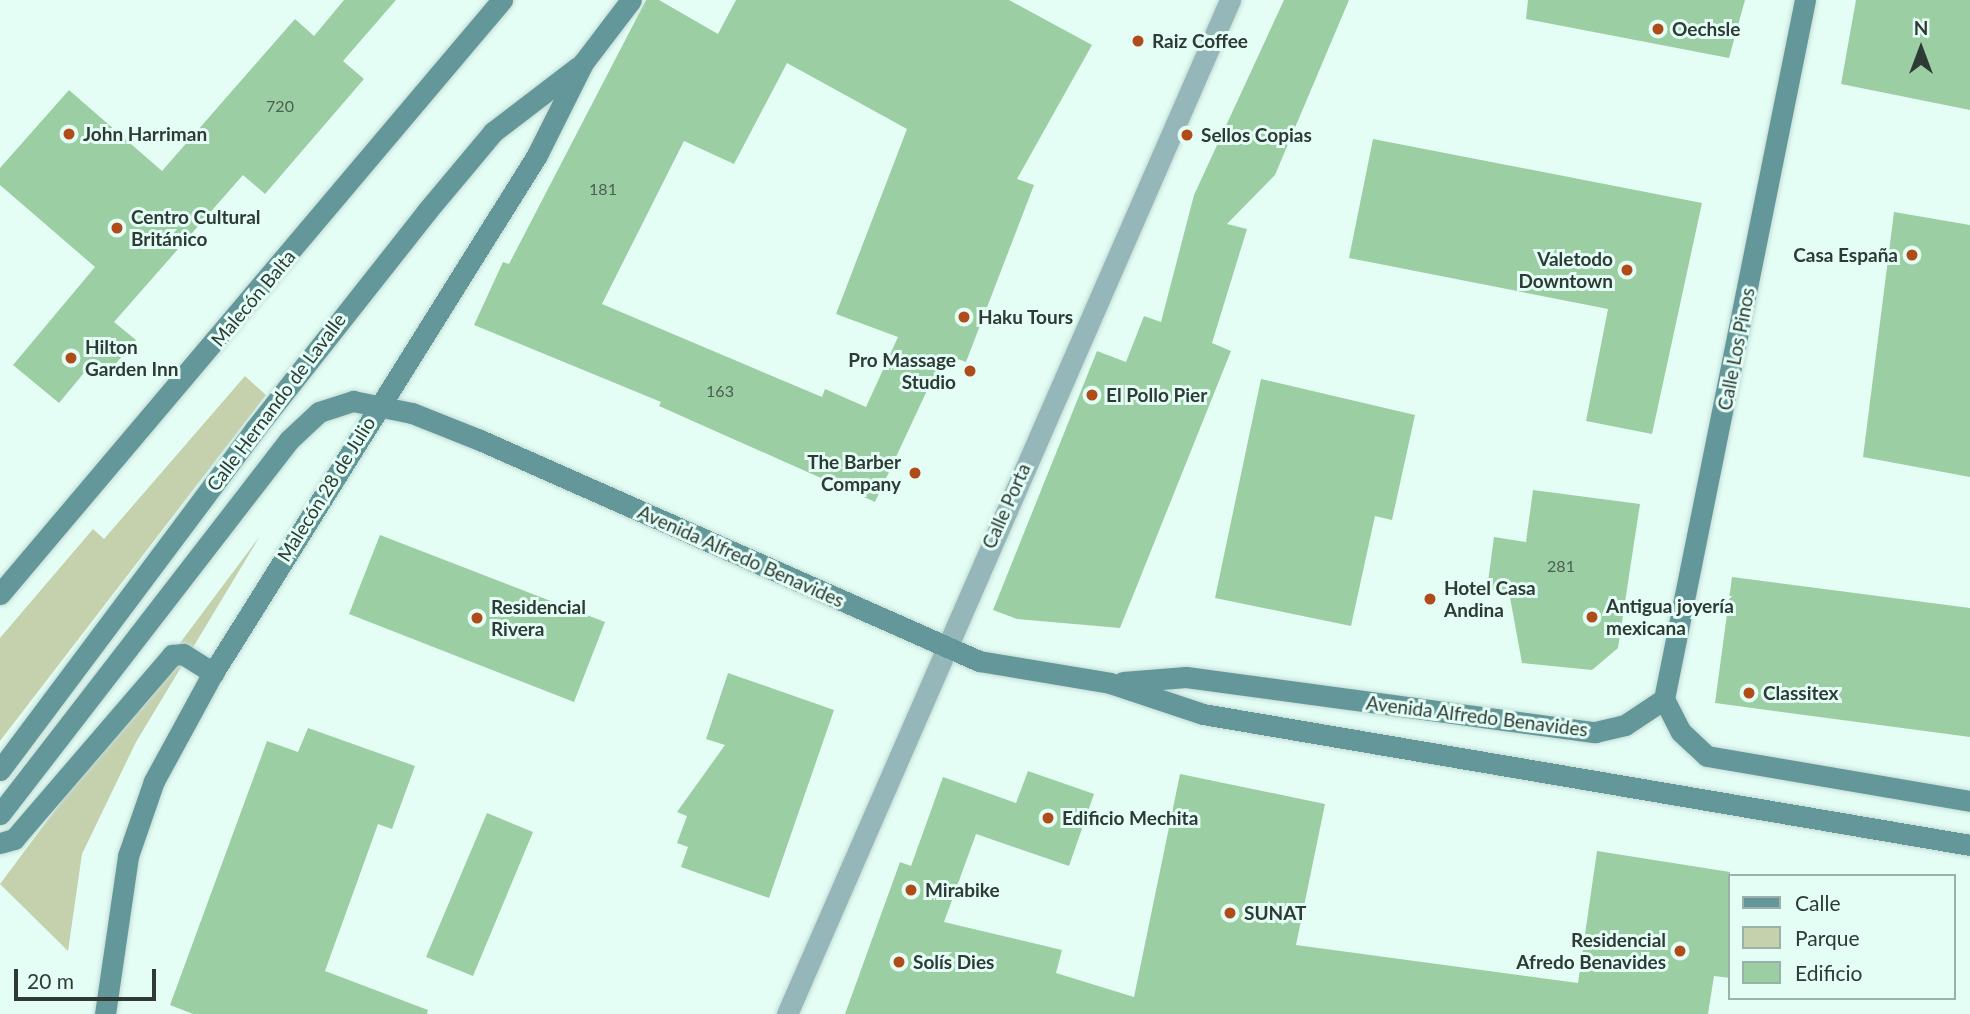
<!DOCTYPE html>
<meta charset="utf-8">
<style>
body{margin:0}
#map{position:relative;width:1970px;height:1014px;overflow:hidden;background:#e4fef6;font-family:Lato,sans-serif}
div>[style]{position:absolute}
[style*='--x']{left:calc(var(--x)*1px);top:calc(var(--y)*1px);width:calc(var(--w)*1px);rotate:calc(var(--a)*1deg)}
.green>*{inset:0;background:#c5d1ad}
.building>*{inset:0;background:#9ccea4}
.roads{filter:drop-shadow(0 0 2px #c3dbd3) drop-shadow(0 0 2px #c3dbd3)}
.street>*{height:21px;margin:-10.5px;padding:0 10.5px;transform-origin:10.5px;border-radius:10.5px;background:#96b7b9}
.secondary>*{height:21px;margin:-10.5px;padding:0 10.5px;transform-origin:10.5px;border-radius:10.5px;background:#64979a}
.dots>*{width:19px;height:19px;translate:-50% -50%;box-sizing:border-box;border:4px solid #e4fef6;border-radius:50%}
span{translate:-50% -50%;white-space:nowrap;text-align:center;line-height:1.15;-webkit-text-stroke:6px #e4fef6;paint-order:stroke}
.number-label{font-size:16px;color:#495f52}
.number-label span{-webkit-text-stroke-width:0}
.poi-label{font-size:19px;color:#2d3a36;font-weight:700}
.left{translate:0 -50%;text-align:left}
.right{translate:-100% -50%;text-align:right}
.street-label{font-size:19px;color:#2d3a36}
.legend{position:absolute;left:1728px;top:874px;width:228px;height:126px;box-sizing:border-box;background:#e4fef6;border:2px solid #9bb0a9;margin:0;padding:9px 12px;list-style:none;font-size:21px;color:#2d3a36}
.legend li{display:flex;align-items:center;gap:14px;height:35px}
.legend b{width:35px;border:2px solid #9bb0a9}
.north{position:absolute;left:1886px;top:14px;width:70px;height:70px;-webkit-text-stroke:5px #e4fef6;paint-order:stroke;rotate:0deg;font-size:19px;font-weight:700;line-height:28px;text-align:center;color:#2d3a36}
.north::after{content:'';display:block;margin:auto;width:24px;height:32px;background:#2d3a36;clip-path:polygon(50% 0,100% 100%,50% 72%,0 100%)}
.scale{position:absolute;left:14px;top:969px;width:142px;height:32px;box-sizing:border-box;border:4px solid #2d3a36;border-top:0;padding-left:9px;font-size:21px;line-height:24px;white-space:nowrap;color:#2d3a36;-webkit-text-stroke:5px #e4fef6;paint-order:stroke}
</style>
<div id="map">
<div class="green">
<div style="clip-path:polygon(245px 376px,266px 395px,0 741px,0 638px,93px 529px,104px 539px)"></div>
<div style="clip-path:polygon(260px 536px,136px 742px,82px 854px,68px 951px,0 884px)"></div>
</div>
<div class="building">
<div style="clip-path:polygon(344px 0,396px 0,343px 61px,364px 79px,265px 194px,243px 175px,114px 322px,136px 340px,107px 374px,93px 362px,59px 403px,13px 365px,95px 267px,0 185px,0 168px,69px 90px,162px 171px,295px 19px,314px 36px)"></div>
<div style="clip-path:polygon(evenodd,646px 0,659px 0,718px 34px,736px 0,1009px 0,1092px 45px,1017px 179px,1034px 185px,966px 362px,944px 354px,875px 502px,659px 406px,661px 402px,474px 325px,503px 262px,509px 264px,646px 0,787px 63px,907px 129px,836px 314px,898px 337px,866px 407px,825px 389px,822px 397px,602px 304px,684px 141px,734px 164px,787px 63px)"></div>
<div style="clip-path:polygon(1284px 0,1349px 0,1275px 175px,1227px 224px,1247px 229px,1212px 343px,1231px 351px,1120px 628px,1017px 619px,993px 610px,1097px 351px,1126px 362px,1144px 316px,1161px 322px,1194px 195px)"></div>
<div style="clip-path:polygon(1528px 0,1745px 0,1729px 58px,1526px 19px)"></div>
<div style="clip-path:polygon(1856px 0,1970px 0,1970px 110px,1841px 84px)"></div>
<div style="clip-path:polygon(1373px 139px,1702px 203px,1652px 434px,1586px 421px,1608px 309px,1349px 258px)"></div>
<div style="clip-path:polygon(1894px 212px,1970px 225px,1970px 477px,1863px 457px)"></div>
<div style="clip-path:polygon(1261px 379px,1415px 415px,1392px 520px,1375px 516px,1351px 626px,1215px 598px)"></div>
<div style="clip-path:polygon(1533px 490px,1640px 504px,1618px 648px,1592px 670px,1522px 663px,1509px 592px,1487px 589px,1494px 537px,1526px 542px)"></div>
<div style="clip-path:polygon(380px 535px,605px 622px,574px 702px,349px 614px)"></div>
<div style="clip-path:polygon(1732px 577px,1970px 608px,1970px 737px,1715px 703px)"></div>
<div style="clip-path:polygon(728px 673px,834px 710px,769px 898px,681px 867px,688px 847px,677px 843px,687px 816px,677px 812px,725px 745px,706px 739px)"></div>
<div style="clip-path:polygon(308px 728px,415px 766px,392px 829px,378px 824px,325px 971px,428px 1010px,427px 1014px,193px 1014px,170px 1005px,267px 741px,298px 752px)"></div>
<div style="clip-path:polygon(1028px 771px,1094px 794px,1069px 866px,976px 834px,944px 922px,1062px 950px,1056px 973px,1134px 997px,1180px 774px,1325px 804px,1296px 945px,1578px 983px,1597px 851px,1730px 872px,1730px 978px,1714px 976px,1708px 1014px,845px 1014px,900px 862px,911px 866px,943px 777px,1016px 803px)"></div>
<div style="clip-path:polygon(487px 813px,533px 832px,473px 976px,426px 957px)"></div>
</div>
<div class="roads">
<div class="street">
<div style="--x:787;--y:1014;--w:1107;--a:-66.4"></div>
</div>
<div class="secondary">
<div style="--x:0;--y:594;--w:778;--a:-49.8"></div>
<div style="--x:1123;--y:682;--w:63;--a:-4.5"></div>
<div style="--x:1186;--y:677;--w:413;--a:7.7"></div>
<div style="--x:1595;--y:732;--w:31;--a:-13"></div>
<div style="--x:1625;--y:725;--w:47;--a:-33.7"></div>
<div style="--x:1664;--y:699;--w:713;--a:-78.6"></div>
<div style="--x:1664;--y:699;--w:37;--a:63"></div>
<div style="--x:1681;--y:732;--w:35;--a:43"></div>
<div style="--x:1707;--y:756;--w:267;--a:9.7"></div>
<div style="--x:0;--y:770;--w:426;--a:-53.2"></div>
<div style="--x:255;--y:429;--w:278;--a:-51.7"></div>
<div style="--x:427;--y:211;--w:103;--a:-50.1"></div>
<div style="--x:493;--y:132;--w:107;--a:-37.4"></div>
<div style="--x:0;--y:814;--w:473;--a:-52.3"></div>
<div style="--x:289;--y:440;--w:41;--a:-43"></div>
<div style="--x:319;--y:412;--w:36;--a:-18"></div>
<div style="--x:353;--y:401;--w:60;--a:11.5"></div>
<div style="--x:412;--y:413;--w:73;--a:21.7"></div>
<div style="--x:480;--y:440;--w:546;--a:23.89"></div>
<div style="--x:979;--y:661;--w:133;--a:9.5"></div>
<div style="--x:1110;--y:683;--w:98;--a:18.4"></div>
<div style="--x:1203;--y:714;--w:778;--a:9.69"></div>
<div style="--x:0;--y:843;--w:15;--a:-16"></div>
<div style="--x:14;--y:839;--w:243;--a:-49.3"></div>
<div style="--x:172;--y:655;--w:11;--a:-5"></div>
<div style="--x:183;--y:654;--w:36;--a:32"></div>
<div style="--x:105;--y:1014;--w:160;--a:-81.7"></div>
<div style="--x:128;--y:856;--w:79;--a:-70.9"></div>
<div style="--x:154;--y:781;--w:123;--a:-61.4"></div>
<div style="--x:213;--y:673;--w:611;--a:-57.97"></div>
<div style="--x:537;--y:155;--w:103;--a:-63.4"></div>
<div style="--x:583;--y:63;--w:79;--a:-52.7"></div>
</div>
</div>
<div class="dots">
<div style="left:1658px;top:29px;background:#b04c19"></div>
<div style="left:1138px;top:41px;background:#b04c19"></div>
<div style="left:69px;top:134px;background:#b04c19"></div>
<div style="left:1187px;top:135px;background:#b04c19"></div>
<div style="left:117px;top:228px;background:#b04c19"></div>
<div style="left:1912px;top:255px;background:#b04c19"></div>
<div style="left:1627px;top:270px;background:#b04c19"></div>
<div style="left:964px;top:317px;background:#b04c19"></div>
<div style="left:71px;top:358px;background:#b04c19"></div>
<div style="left:970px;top:371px;background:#b04c19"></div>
<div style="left:1092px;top:395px;background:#b04c19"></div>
<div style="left:915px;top:473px;background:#b04c19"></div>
<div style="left:1430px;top:599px;background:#b04c19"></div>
<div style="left:1592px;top:617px;background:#b04c19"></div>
<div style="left:477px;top:618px;background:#b04c19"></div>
<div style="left:1749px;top:693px;background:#b04c19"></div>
<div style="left:1048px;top:818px;background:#b04c19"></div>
<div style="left:911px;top:890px;background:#b04c19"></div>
<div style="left:1230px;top:913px;background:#b04c19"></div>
<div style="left:1680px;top:951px;background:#b04c19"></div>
<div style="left:899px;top:962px;background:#b04c19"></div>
</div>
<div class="number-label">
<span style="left:280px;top:106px">720</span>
<span style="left:603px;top:189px">181</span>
<span style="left:720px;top:391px">163</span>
<span style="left:1561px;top:566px">281</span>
</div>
<div class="poi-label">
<span class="left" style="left:1672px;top:29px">Oechsle</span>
<span class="left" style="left:1152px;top:41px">Raiz Coffee</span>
<span class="left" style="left:83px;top:134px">John Harriman</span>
<span class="left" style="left:1201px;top:135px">Sellos Copias</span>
<span class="left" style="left:131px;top:228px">Centro Cultural<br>Británico</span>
<span class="right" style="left:1898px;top:255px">Casa España</span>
<span class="right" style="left:1613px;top:270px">Valetodo<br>Downtown</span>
<span class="left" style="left:978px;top:317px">Haku Tours</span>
<span class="left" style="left:85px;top:358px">Hilton<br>Garden Inn</span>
<span class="right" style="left:956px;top:371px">Pro Massage<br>Studio</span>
<span class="left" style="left:1106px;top:395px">El Pollo Pier</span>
<span class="right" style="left:901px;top:473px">The Barber<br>Company</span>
<span class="left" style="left:1444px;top:599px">Hotel Casa<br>Andina</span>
<span class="left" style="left:1606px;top:617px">Antigua joyería<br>mexicana</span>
<span class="left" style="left:491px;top:618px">Residencial<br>Rivera</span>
<span class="left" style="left:1763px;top:693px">Classitex</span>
<span class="left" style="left:1062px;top:818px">Edificio Mechita</span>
<span class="left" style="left:925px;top:890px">Mirabike</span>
<span class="left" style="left:1244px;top:913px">SUNAT</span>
<span class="right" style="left:1666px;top:951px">Residencial<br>Afredo Benavides</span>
<span class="left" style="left:913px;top:962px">Solís Dies</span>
</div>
<div class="street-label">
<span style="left:253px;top:298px;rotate:-50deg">Malecón Balta</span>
<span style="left:1736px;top:349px;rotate:-79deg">Calle Los Pinos</span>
<span style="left:276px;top:402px;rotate:-53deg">Calle Hernando de Lavalle</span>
<span style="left:326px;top:489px;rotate:-58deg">Malecón 28 de Julio</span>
<span style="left:1006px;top:506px;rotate:-66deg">Calle Porta</span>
<span style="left:741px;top:556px;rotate:24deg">Avenida Alfredo Benavides</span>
<span style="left:1477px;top:716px;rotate:7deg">Avenida Alfredo Benavides</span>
</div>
<ul class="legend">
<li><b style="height:9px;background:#64979a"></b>Calle</li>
<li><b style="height:19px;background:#c5d1ad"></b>Parque</li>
<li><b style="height:19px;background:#9ccea4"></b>Edificio</li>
</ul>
<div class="north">N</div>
<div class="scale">20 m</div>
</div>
